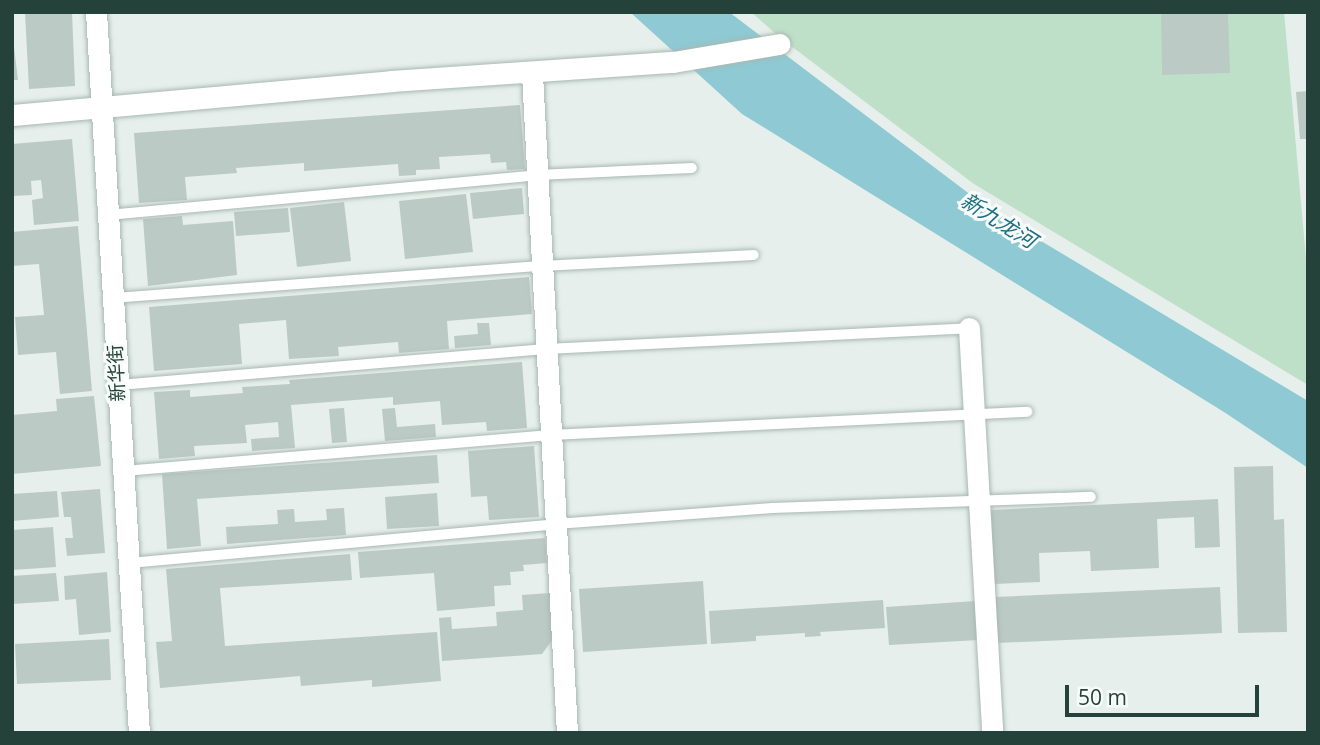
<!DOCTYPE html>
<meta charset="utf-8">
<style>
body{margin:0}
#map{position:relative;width:1320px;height:745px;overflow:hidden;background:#e6efeb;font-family:"Open Sans","Noto Sans SC",sans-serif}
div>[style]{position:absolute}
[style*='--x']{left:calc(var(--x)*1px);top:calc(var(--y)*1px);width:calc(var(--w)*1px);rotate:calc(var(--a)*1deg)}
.green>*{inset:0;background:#bfe0c8}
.water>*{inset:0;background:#8ec9d4}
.building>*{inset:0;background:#bbcac4}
.roads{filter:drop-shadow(0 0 2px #a8b8b2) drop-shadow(0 0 2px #a8b8b2)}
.service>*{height:10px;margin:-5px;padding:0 5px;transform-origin:5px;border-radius:5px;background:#fff}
.minor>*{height:21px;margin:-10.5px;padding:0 10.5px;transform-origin:10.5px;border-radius:10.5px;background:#fff}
span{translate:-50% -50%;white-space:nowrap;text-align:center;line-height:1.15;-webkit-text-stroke:6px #f7fbf9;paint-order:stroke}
.street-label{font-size:19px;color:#24423a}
.water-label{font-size:21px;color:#1c6f80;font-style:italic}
.frame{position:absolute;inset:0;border:14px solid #24423a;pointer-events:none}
.scale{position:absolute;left:1065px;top:685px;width:194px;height:32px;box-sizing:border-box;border:4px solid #24423a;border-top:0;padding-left:9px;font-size:21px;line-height:24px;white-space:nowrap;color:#24423a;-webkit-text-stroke:5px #f7fbf9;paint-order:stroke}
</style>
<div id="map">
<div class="green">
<div style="clip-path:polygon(751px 12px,1284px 12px,1308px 281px,1308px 385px,974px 184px,783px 40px)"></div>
</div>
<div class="water">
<div style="clip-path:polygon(630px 12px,729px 12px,996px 214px,1308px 401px,1308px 468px,1224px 412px,742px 114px)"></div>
</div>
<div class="building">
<div style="clip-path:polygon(25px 12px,72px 12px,75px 86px,29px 89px)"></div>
<div style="clip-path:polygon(1161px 12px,1228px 12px,1230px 73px,1162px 75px)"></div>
<div style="clip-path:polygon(12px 30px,18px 80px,12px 80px)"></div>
<div style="clip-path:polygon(1308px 91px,1308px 139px,1300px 139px,1296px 92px)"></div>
<div style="clip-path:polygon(520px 105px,525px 169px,507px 170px,506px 162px,491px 163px,490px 154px,439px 157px,440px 169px,416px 170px,416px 175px,399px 176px,398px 164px,304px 171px,304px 163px,236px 168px,237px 173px,185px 177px,187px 200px,139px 203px,134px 133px)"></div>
<div style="clip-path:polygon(72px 139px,79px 221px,34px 225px,32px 200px,43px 198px,41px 180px,31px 181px,32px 195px,12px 196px,12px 144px)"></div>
<div style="clip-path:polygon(522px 188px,524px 214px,473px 219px,470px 193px)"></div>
<div style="clip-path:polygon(466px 194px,473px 252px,405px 259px,399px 201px)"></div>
<div style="clip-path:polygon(344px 202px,351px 261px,297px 267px,290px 208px)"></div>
<div style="clip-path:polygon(288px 208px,290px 232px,236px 236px,234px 212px)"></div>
<div style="clip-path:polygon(182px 216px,183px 225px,233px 221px,237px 275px,148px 286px,143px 219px)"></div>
<div style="clip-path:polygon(78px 226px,92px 391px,60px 394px,56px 352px,18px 355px,15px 317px,44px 315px,39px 264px,12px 266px,12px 232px)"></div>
<div style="clip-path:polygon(529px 277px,532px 314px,447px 321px,449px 349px,399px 353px,398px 342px,338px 347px,339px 356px,289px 359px,286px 320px,239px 324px,242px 364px,154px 371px,149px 307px)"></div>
<div style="clip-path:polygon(477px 323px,489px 323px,491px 345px,455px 348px,454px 336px,478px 334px)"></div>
<div style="clip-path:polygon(522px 362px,527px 428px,487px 431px,486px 422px,442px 425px,440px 401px,393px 405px,393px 397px,291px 405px,295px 448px,252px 451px,251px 439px,279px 437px,278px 422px,245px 425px,247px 443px,194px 446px,195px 456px,159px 459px,154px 392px,190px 390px,190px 397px,243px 393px,242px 387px,290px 384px,289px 380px)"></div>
<div style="clip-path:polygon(94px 396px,101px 466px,12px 474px,12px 415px,57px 411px,56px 399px)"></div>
<div style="clip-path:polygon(344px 408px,347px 442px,332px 443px,329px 409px)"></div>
<div style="clip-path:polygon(395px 408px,397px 427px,435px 424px,436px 437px,385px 441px,382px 409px)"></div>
<div style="clip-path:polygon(534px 446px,539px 517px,489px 520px,487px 496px,471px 497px,468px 451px)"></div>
<div style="clip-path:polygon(437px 455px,439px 483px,197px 499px,201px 546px,167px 549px,162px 474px)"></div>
<div style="clip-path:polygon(1273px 466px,1274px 520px,1284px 519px,1287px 632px,1238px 633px,1234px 467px)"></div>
<div style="clip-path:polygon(100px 489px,105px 553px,67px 556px,65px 538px,73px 538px,71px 517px,64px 517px,61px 492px)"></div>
<div style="clip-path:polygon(57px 491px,59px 517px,12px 521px,12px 494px)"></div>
<div style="clip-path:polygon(437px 493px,439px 526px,387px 529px,385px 497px)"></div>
<div style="clip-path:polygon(1218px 499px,1220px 547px,1195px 548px,1194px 517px,1157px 519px,1159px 568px,1091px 571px,1090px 551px,1039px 553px,1040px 582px,994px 584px,991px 510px)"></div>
<div style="clip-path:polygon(344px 508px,346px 535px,227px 544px,226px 527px,278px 524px,277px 510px,294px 509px,295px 522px,327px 520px,326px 509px)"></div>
<div style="clip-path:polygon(53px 527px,56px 567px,12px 570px,12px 530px)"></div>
<div style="clip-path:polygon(545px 538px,547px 563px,523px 565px,524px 571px,510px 572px,511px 585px,494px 586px,495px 606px,437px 611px,434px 573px,360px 578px,358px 552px)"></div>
<div style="clip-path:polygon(350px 554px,352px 580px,220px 588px,225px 646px,437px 632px,441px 681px,372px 687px,372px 680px,301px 686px,300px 676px,160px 688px,156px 642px,172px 641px,166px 569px)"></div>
<div style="clip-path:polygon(107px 572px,111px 632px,79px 635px,76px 599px,65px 600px,64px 576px)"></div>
<div style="clip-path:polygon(56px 573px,59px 601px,12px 604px,12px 576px)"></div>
<div style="clip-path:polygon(703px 581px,707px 644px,583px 652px,579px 589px)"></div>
<div style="clip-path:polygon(1220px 587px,1222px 633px,997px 643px,995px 597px)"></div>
<div style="clip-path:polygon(550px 593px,553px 639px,542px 654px,442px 661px,439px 618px,451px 617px,452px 629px,497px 626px,496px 612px,523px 610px,522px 595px)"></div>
<div style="clip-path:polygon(883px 600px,885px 628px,820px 632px,821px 636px,805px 637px,805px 633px,756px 636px,756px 641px,711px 644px,709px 611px)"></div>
<div style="clip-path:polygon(976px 601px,979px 640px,889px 645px,886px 607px)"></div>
<div style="clip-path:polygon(109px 639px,111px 680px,17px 684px,15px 644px)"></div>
</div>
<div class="roads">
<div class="service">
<div style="--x:108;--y:215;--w:431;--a:-5.3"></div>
<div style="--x:537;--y:175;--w:155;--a:-2.6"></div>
<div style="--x:113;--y:298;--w:430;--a:-4.3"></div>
<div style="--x:542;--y:266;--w:212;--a:-3"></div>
<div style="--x:118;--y:385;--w:430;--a:-4.8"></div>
<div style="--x:546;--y:349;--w:424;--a:-2.8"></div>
<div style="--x:123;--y:471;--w:430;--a:-4.8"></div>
<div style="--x:551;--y:435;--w:477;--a:-2.8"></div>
<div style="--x:129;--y:563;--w:429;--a:-5.2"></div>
<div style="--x:556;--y:524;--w:217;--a:-4.2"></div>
<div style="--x:772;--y:508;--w:319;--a:-2"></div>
</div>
<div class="minor">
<div style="--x:96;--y:12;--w:722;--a:86.59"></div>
<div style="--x:532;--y:74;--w:660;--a:86.96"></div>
<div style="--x:12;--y:115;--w:381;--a:-5.1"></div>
<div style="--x:391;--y:81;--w:283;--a:-3.9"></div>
<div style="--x:673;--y:62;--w:108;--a:-9.6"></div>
<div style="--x:969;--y:328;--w:406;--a:86.7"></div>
</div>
</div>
<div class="street-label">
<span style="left:117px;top:373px;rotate:-93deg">新华街</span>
</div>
<div class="water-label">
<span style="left:999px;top:220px;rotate:32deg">新九龙河</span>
</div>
<div class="frame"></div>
<div class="scale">50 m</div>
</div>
